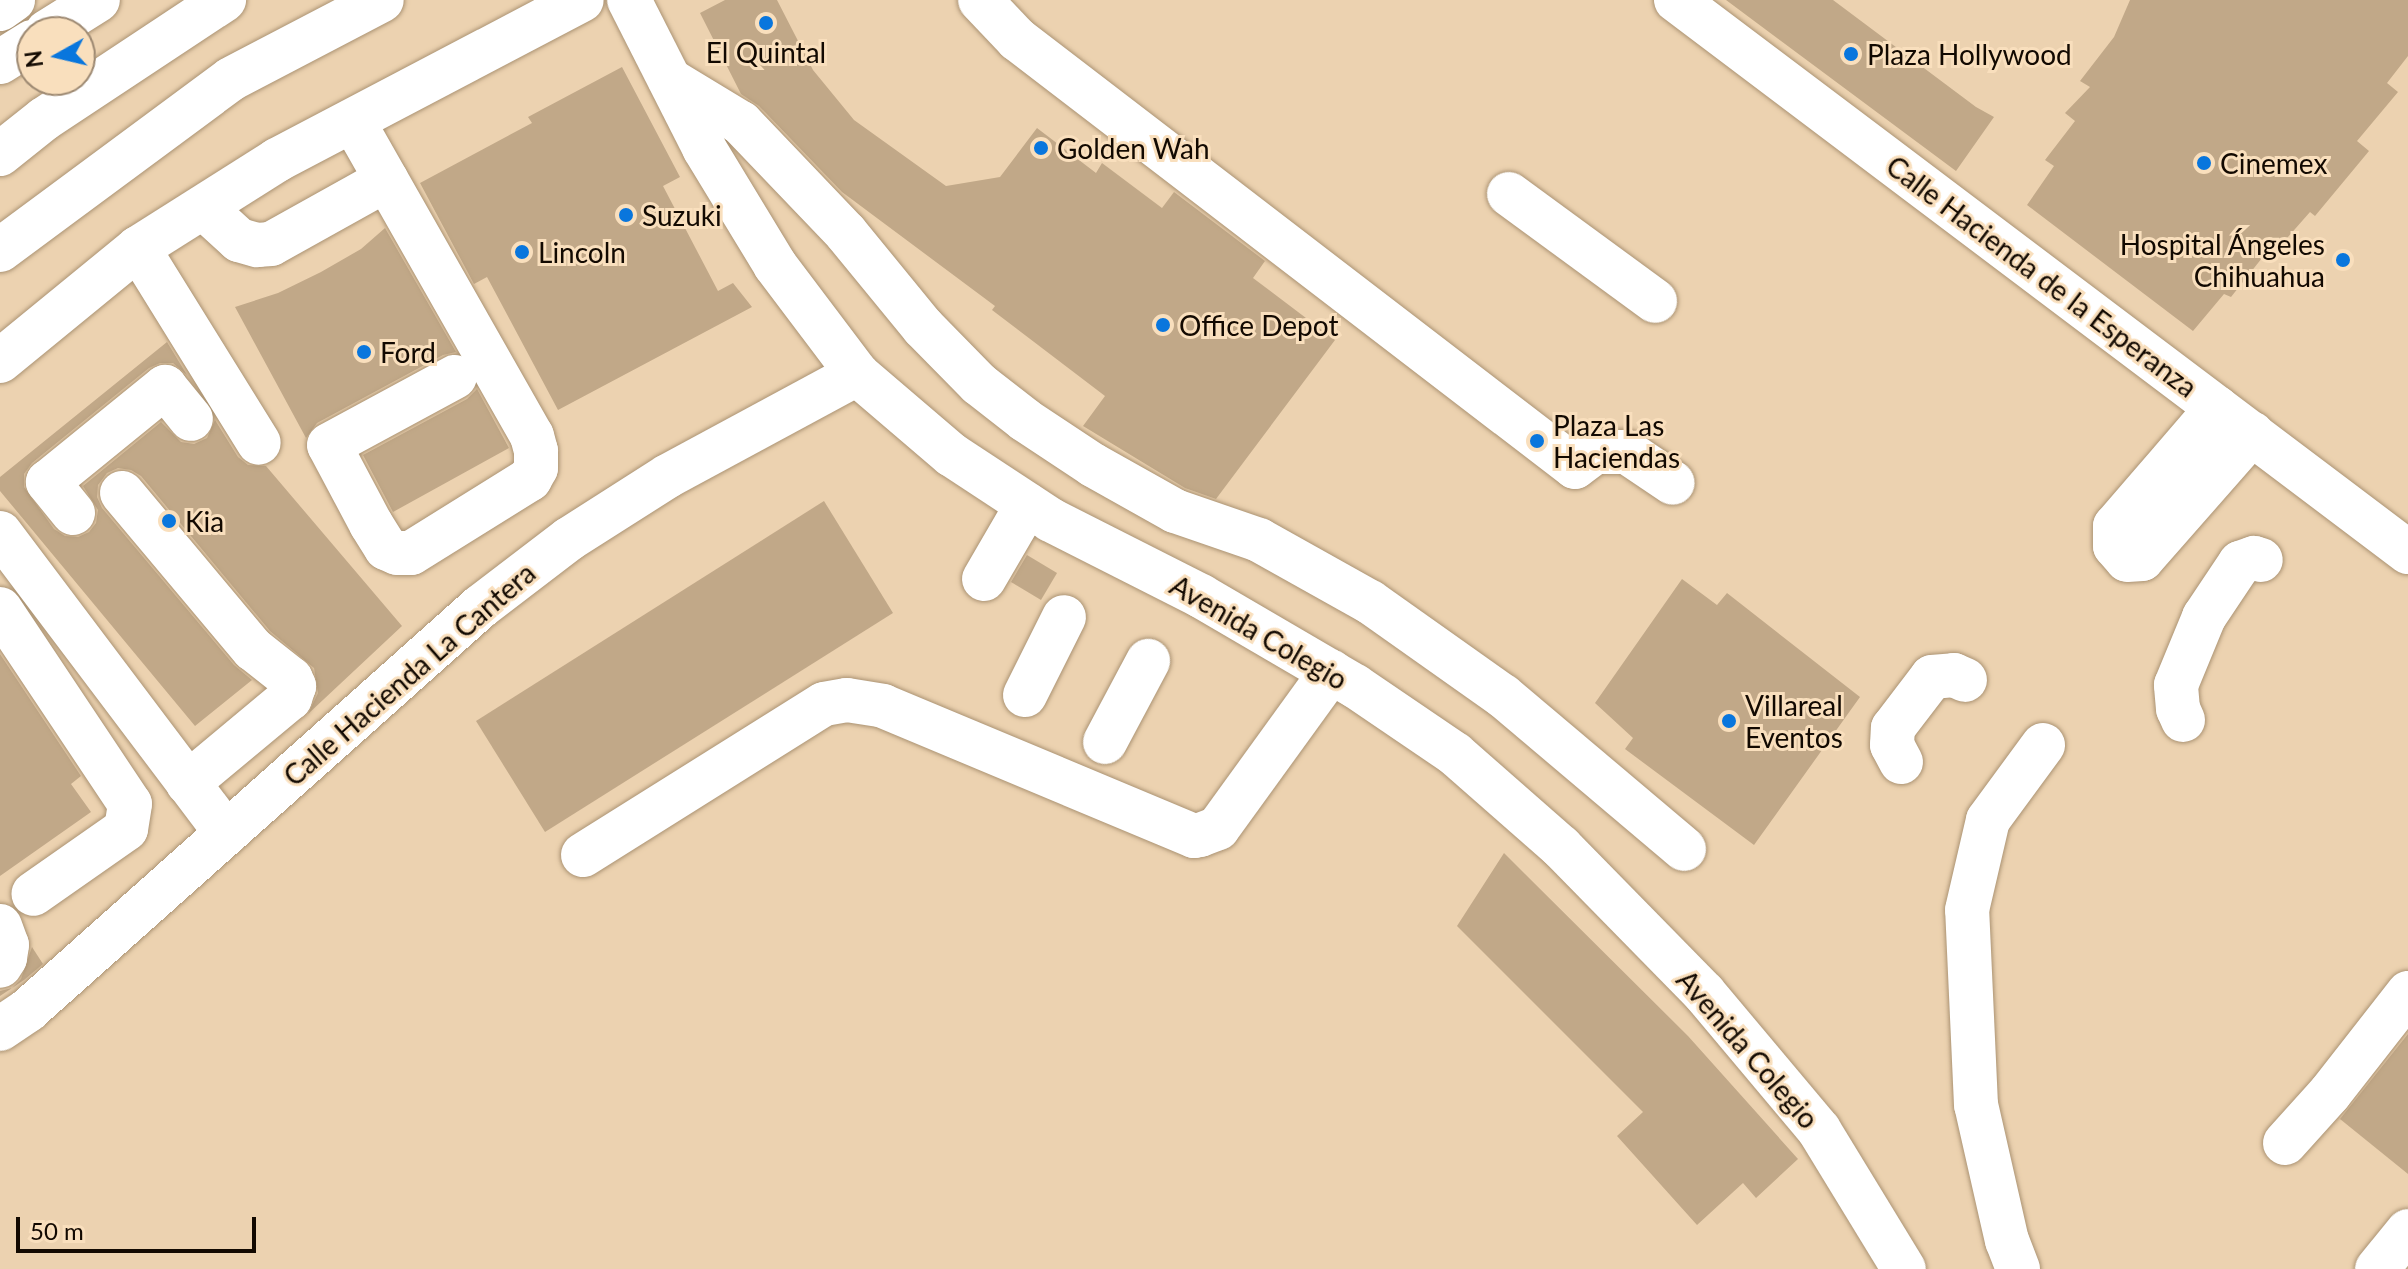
<!DOCTYPE html>
<meta charset="utf-8">
<style>
body{margin:0}
#map{position:relative;width:2408px;height:1269px;overflow:hidden;background:#ecd2b0;font-family:Lato,sans-serif}
div>[style]{position:absolute}
[style*='--x']{left:calc(var(--x)*1px);top:calc(var(--y)*1px);width:calc(var(--w)*1px);rotate:calc(var(--a)*1deg)}
.building>*{inset:0;background:#c1a888}
.roads{filter:drop-shadow(0 0 2px #ab9373) drop-shadow(0 0 2px #ab9373)}
.minor>*{height:44px;margin:-22px;padding:0 22px;transform-origin:22px;border-radius:22px;background:#fff}
.major>*{height:44px;margin:-22px;padding:0 22px;transform-origin:22px;border-radius:22px;background:#fff}
.highway>*{height:44px;margin:-22px;padding:0 22px;transform-origin:22px;border-radius:22px;background:#fff}
.dots>*{width:22px;height:22px;translate:-50% -50%;box-sizing:border-box;border:4px solid #f9dfbd;border-radius:50%}
span{translate:-50% -50%;white-space:nowrap;text-align:center;line-height:1.15;-webkit-text-stroke:6px #f9dfbd;paint-order:stroke}
.poi-label{font-size:28px;color:#120901}
.left{translate:0 -50%;text-align:left}
.right{translate:-100% -50%;text-align:right}
.street-label{font-size:28px;color:#120901}
.north{position:absolute;left:16px;top:16px;width:80px;height:80px;box-sizing:border-box;background:#f9dfbd;border:2px solid #9d8972;border-radius:50%;rotate:262deg;font-size:22px;font-weight:700;line-height:32px;text-align:center;color:#120901}
.north::after{content:'';display:block;margin:auto;width:28px;height:36px;background:#0976dd;clip-path:polygon(50% 0,100% 100%,50% 72%,0 100%)}
.scale{position:absolute;left:16px;top:1217px;width:240px;height:36px;box-sizing:border-box;border:4px solid #120901;border-top:0;padding-left:10px;font-size:24px;line-height:28px;white-space:nowrap;color:#120901;-webkit-text-stroke:6px #f9dfbd;paint-order:stroke}
</style>
<div id="map">
<div class="building">
<div style="clip-path:polygon(725px 0,777px 0,813px 70px,854px 120px,946px 186px,1000px 177px,1037px 128px,1096px 173px,1102px 163px,1162px 208px,1174px 192px,1265px 261px,1253px 278px,1335px 340px,1216px 499px,1185px 488px,1083px 426px,1105px 396px,992px 310px,995px 306px,842px 192px,759px 106px,741px 94px,700px 13px)"></div>
<div style="clip-path:polygon(1726px 0,1833px 0,1976px 107px,1994px 117px,1956px 171px)"></div>
<div style="clip-path:polygon(2130px 0,2408px 0,2408px 56px,2387px 83px,2398px 92px,2357px 141px,2369px 151px,2315px 216px,2310px 212px,2267px 261px,2262px 258px,2231px 297px,2224px 294px,2193px 331px,2027px 205px,2054px 166px,2045px 160px,2075px 121px,2065px 113px,2090px 87px,2080px 81px,2114px 37px)"></div>
<div style="clip-path:polygon(622px 67px,680px 177px,663px 186px,718px 291px,733px 283px,752px 307px,558px 410px,487px 277px,474px 284px,420px 183px,532px 123px,528px 117px)"></div>
<div style="clip-path:polygon(385px 228px,456px 352px,443px 355px,317px 423px,306px 438px,235px 307px,278px 293px,321px 272px,361px 249px)"></div>
<div style="clip-path:polygon(167px 342px,187px 375px,173px 363px,160px 363px,149px 368px,32px 463px,24px 474px,24px 487px,54px 529px,65px 536px,78px 537px,89px 532px,96px 523px,98px 510px,83px 486px,161px 422px,181px 442px,194px 444px,207px 438px,215px 420px,238px 457px,248px 465px,266px 466px,402px 626px,308px 714px,318px 693px,314px 668px,270px 631px,141px 476px,131px 470px,118px 468px,107px 473px,98px 485px,97px 497px,102px 508px,234px 665px,252px 680px,195px 726px,0 491px,0 477px)"></div>
<div style="clip-path:polygon(477px 389px,509px 448px,393px 512px,363px 455px,467px 399px)"></div>
<div style="clip-path:polygon(824px 501px,893px 613px,545px 832px,476px 721px)"></div>
<div style="clip-path:polygon(1027px 555px,1057px 573px,1041px 600px,1011px 582px)"></div>
<div style="clip-path:polygon(1682px 579px,1717px 605px,1727px 593px,1860px 697px,1754px 845px,1625px 749px,1633px 738px,1595px 703px)"></div>
<div style="clip-path:polygon(0 654px,81px 776px,71px 784px,91px 812px,0 876px)"></div>
<div style="clip-path:polygon(1504px 853px,1688px 1036px,1798px 1159px,1756px 1198px,1743px 1183px,1697px 1225px,1617px 1136px,1643px 1112px,1457px 926px)"></div>
<div style="clip-path:polygon(32px 947px,43px 964px,24px 980px,0 996px,0 991px,12px 988px,21px 979px)"></div>
<div style="clip-path:polygon(2408px 1034px,2408px 1174px,2340px 1119px)"></div>
</div>
<div class="roads">
<div class="minor">
<div style="--x:629;--y:0;--w:166;--a:63.1"></div>
<div style="--x:704;--y:148;--w:137;--a:58.7"></div>
<div style="--x:775;--y:265;--w:136;--a:53"></div>
<div style="--x:857;--y:374;--w:125;--a:40.5"></div>
<div style="--x:952;--y:455;--w:118;--a:33.3"></div>
<div style="--x:1051;--y:520;--w:168;--a:26.9"></div>
<div style="--x:1201;--y:596;--w:178;--a:30.3"></div>
<div style="--x:1355;--y:686;--w:121;--a:34.2"></div>
<div style="--x:1455;--y:754;--w:141;--a:41.3"></div>
<div style="--x:1561;--y:847;--w:204;--a:45.6"></div>
<div style="--x:1704;--y:993;--w:179;--a:50"></div>
<div style="--x:1819;--y:1130;--w:163;--a:58.6"></div>
<div style="--x:980;--y:0;--w:54;--a:46.5"></div>
<div style="--x:1017;--y:39;--w:703;--a:37.49"></div>
<div style="--x:1575;--y:467;--w:25;--a:-37"></div>
<div style="--x:1595;--y:452;--w:32;--a:0"></div>
<div style="--x:1627;--y:452;--w:55;--a:34"></div>
<div style="--x:1676;--y:0;--w:917;--a:37.02"></div>
<div style="--x:0;--y:9;--w:16;--a:-35"></div>
<div style="--x:670;--y:80;--w:83;--a:31.2"></div>
<div style="--x:741;--y:123;--w:152;--a:46.3"></div>
<div style="--x:846;--y:233;--w:122;--a:50.7"></div>
<div style="--x:923;--y:327;--w:80;--a:45.5"></div>
<div style="--x:979;--y:384;--w:58;--a:38"></div>
<div style="--x:1025;--y:420;--w:82;--a:33.5"></div>
<div style="--x:1093;--y:465;--w:94;--a:29.3"></div>
<div style="--x:1175;--y:511;--w:89;--a:19"></div>
<div style="--x:1259;--y:540;--w:127;--a:29.2"></div>
<div style="--x:1370;--y:602;--w:163;--a:35.3"></div>
<div style="--x:1503;--y:696;--w:237;--a:40.2"></div>
<div style="--x:353;--y:121;--w:362;--a:60.4"></div>
<div style="--x:532;--y:436;--w:16;--a:75"></div>
<div style="--x:536;--y:451;--w:17;--a:90"></div>
<div style="--x:536;--y:468;--w:13;--a:119"></div>
<div style="--x:530;--y:479;--w:140;--a:148.1"></div>
<div style="--x:411;--y:553;--w:14;--a:180"></div>
<div style="--x:397;--y:553;--w:12;--a:-156"></div>
<div style="--x:386;--y:548;--w:28;--a:-122"></div>
<div style="--x:371;--y:524;--w:89;--a:-118"></div>
<div style="--x:329;--y:445;--w:143;--a:-28.4"></div>
<div style="--x:1509;--y:194;--w:181;--a:36.2"></div>
<div style="--x:205;--y:209;--w:46;--a:42.4"></div>
<div style="--x:239;--y:240;--w:19;--a:16"></div>
<div style="--x:257;--y:245;--w:14;--a:-4"></div>
<div style="--x:271;--y:244;--w:132;--a:-29.1"></div>
<div style="--x:138;--y:248;--w:229;--a:58.2"></div>
<div style="--x:2217;--y:408;--w:156;--a:130.8"></div>
<div style="--x:2115;--y:526;--w:20;--a:90"></div>
<div style="--x:2115;--y:546;--w:18;--a:49"></div>
<div style="--x:2127;--y:560;--w:15;--a:-4"></div>
<div style="--x:2142;--y:559;--w:167;--a:-48.7"></div>
<div style="--x:122;--y:493;--w:204;--a:50"></div>
<div style="--x:253;--y:649;--w:48;--a:38.3"></div>
<div style="--x:291;--y:679;--w:8;--a:67"></div>
<div style="--x:294;--y:686;--w:13;--a:108"></div>
<div style="--x:290;--y:698;--w:133;--a:140.2"></div>
<div style="--x:73;--y:513;--w:40;--a:-129"></div>
<div style="--x:48;--y:482;--w:151;--a:-39.1"></div>
<div style="--x:165;--y:387;--w:41;--a:50.9"></div>
<div style="--x:0;--y:533;--w:376;--a:53"></div>
<div style="--x:984;--y:579;--w:86;--a:-59.8"></div>
<div style="--x:0;--y:609;--w:234;--a:56.3"></div>
<div style="--x:130;--y:804;--w:25;--a:99"></div>
<div style="--x:126;--y:829;--w:113;--a:145"></div>
<div style="--x:1025;--y:695;--w:87;--a:-63.4"></div>
<div style="--x:2183;--y:720;--w:12;--a:-114"></div>
<div style="--x:2178;--y:709;--w:24;--a:-95"></div>
<div style="--x:2176;--y:685;--w:74;--a:-67.6"></div>
<div style="--x:2204;--y:617;--w:65;--a:-56.3"></div>
<div style="--x:2240;--y:563;--w:15;--a:-20"></div>
<div style="--x:2254;--y:558;--w:7;--a:16"></div>
<div style="--x:1105;--y:742;--w:92;--a:-62"></div>
<div style="--x:1901;--y:762;--w:19;--a:-118"></div>
<div style="--x:1892;--y:745;--w:17;--a:-87"></div>
<div style="--x:1893;--y:728;--w:64;--a:-52.6"></div>
<div style="--x:1932;--y:677;--w:22;--a:-5"></div>
<div style="--x:1954;--y:675;--w:12;--a:24"></div>
<div style="--x:583;--y:855;--w:284;--a:-32.1"></div>
<div style="--x:824;--y:704;--w:23;--a:-10"></div>
<div style="--x:847;--y:700;--w:36;--a:9"></div>
<div style="--x:883;--y:706;--w:337;--a:22.7"></div>
<div style="--x:1194;--y:836;--w:6;--a:-9"></div>
<div style="--x:1200;--y:835;--w:19;--a:-21"></div>
<div style="--x:1218;--y:828;--w:193;--a:-54.1"></div>
<div style="--x:0;--y:926;--w:20;--a:70"></div>
<div style="--x:7;--y:945;--w:13;--a:99"></div>
<div style="--x:5;--y:958;--w:9;--a:122"></div>
<div style="--x:0;--y:1029;--w:34;--a:-34"></div>
<div style="--x:28;--y:1010;--w:606;--a:-41.72"></div>
<div style="--x:480;--y:607;--w:112;--a:-37.4"></div>
<div style="--x:569;--y:539;--w:117;--a:-32.5"></div>
<div style="--x:668;--y:476;--w:215;--a:-28.4"></div>
<div style="--x:2285;--y:1143;--w:67;--a:-48"></div>
<div style="--x:2330;--y:1093;--w:127;--a:-52"></div>
<div style="--x:2018;--y:1269;--w:30;--a:-111"></div>
<div style="--x:2007;--y:1241;--w:139;--a:-102.8"></div>
<div style="--x:1976;--y:1105;--w:195;--a:-92.6"></div>
<div style="--x:1967;--y:910;--w:92;--a:-76.9"></div>
<div style="--x:1988;--y:820;--w:93;--a:-53.7"></div>
<div style="--x:2377;--y:1269;--w:49;--a:-50.8"></div>
</div>
<div class="major">
<div style="--x:47;--y:32;--w:60;--a:-32.1"></div>
<div style="--x:0;--y:62;--w:38;--a:-32"></div>
<div style="--x:0;--y:361;--w:178;--a:-39.3"></div>
<div style="--x:138;--y:248;--w:165;--a:-32.3"></div>
<div style="--x:277;--y:160;--w:344;--a:-27.7"></div>
</div>
<div class="highway">
<div style="--x:0;--y:154;--w:56;--a:-38.5"></div>
<div style="--x:44;--y:119;--w:216;--a:-33.5"></div>
<div style="--x:0;--y:250;--w:287;--a:-36.5"></div>
<div style="--x:231;--y:79;--w:170;--a:-27.6"></div>
</div>
</div>
<div class="dots">
<div style="left:766px;top:23px;background:#0976dd"></div>
<div style="left:1851px;top:54px;background:#0976dd"></div>
<div style="left:1041px;top:148px;background:#0976dd"></div>
<div style="left:2204px;top:163px;background:#0976dd"></div>
<div style="left:626px;top:215px;background:#0976dd"></div>
<div style="left:522px;top:252px;background:#0976dd"></div>
<div style="left:2343px;top:260px;background:#0976dd"></div>
<div style="left:1163px;top:325px;background:#0976dd"></div>
<div style="left:364px;top:352px;background:#0976dd"></div>
<div style="left:1537px;top:441px;background:#0976dd"></div>
<div style="left:169px;top:521px;background:#0976dd"></div>
<div style="left:1729px;top:721px;background:#0976dd"></div>
</div>
<div class="poi-label">
<span style="left:766px;top:52px">El Quintal</span>
<span class="left" style="left:1867px;top:54px">Plaza Hollywood</span>
<span class="left" style="left:1057px;top:148px">Golden Wah</span>
<span class="left" style="left:2220px;top:163px">Cinemex</span>
<span class="left" style="left:642px;top:215px">Suzuki</span>
<span class="right" style="left:2325px;top:260px">Hospital Ángeles<br>Chihuahua</span>
<span class="left" style="left:538px;top:252px">Lincoln</span>
<span class="left" style="left:1179px;top:325px">Office Depot</span>
<span class="left" style="left:380px;top:352px">Ford</span>
<span class="left" style="left:1553px;top:441px">Plaza Las<br>Haciendas</span>
<span class="left" style="left:185px;top:521px">Kia</span>
<span class="left" style="left:1745px;top:721px">Villareal<br>Eventos</span>
</div>
<div class="street-label">
<span style="left:2042px;top:276px;rotate:37deg">Calle Hacienda de la Esperanza</span>
<span style="left:1259px;top:632px;rotate:30deg">Avenida Colegio</span>
<span style="left:409px;top:674px;rotate:-41deg">Calle Hacienda La Cantera</span>
<span style="left:1748px;top:1049px;rotate:49deg">Avenida Colegio</span>
</div>
<div class="north">N</div>
<div class="scale">50 m</div>
</div>
